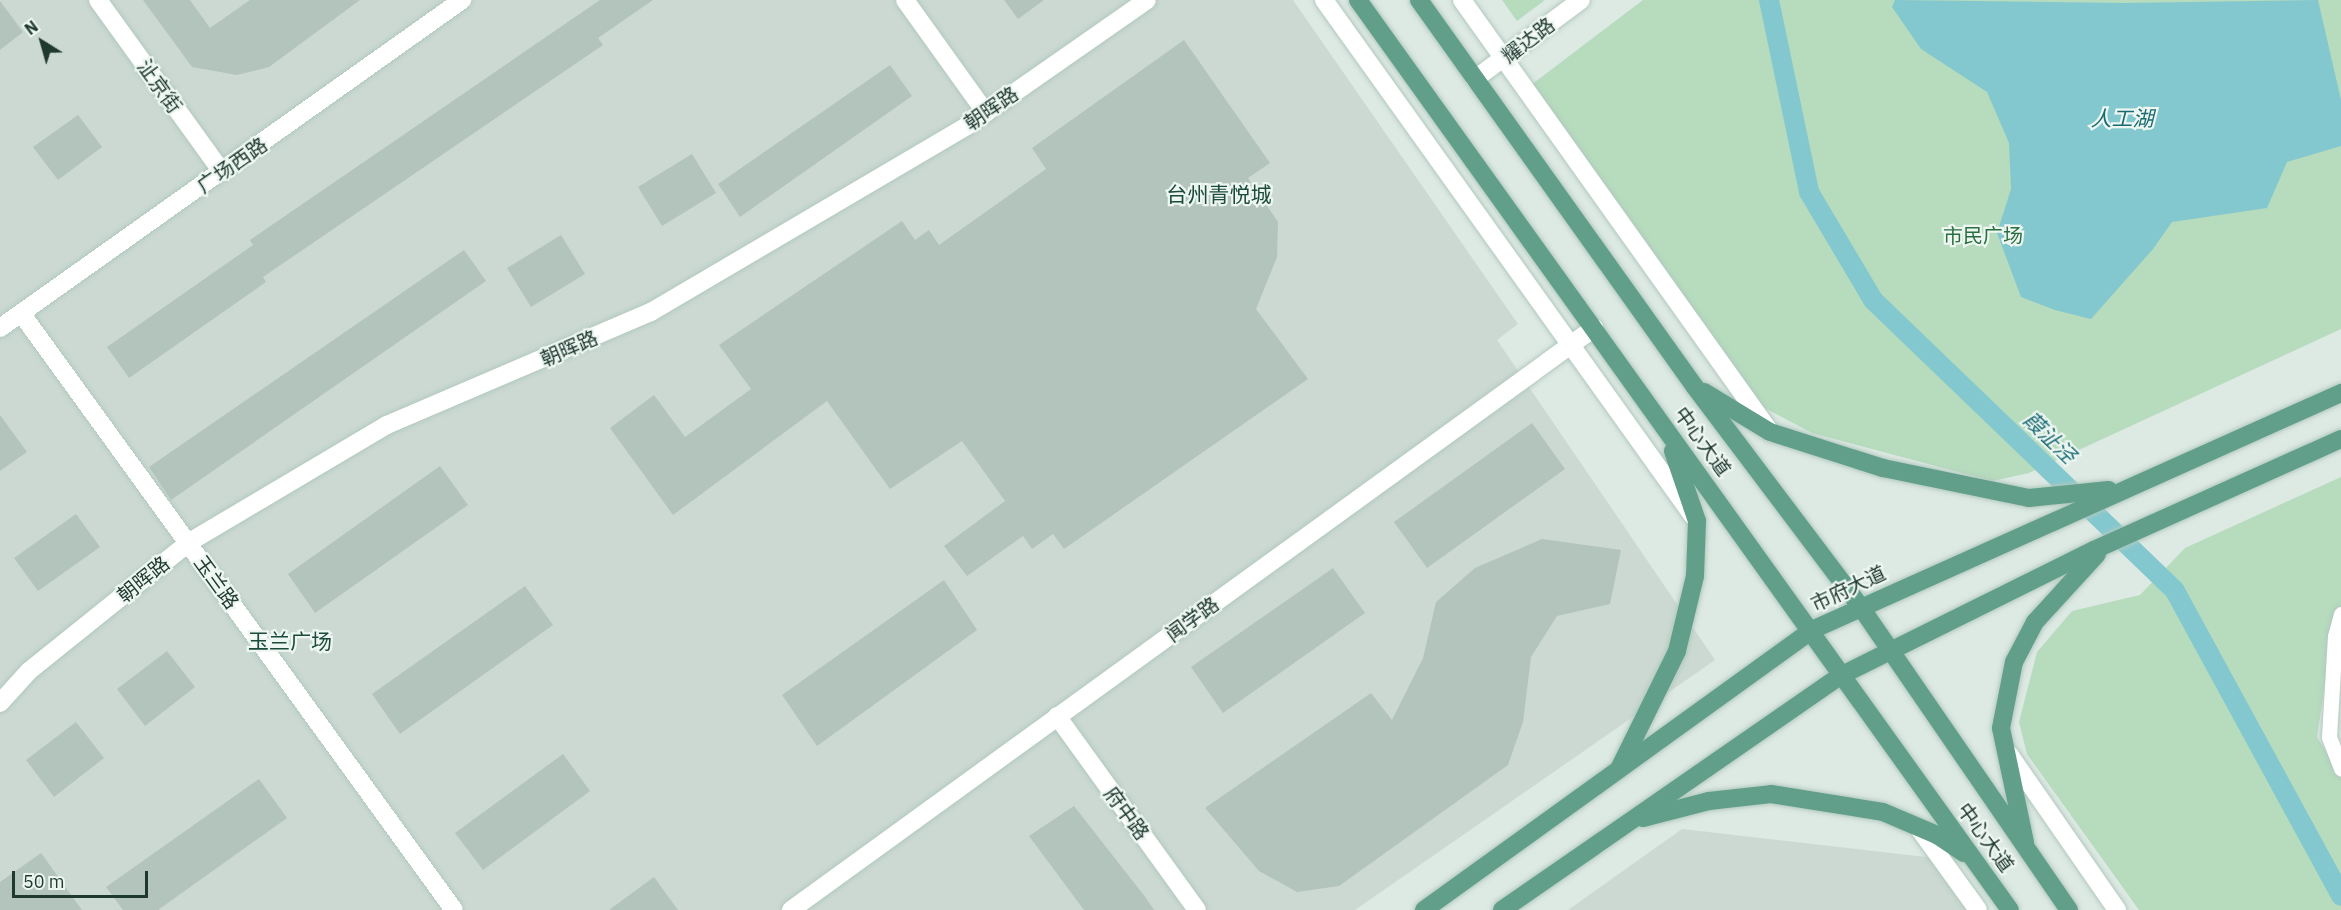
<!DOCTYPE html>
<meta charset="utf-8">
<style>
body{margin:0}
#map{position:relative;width:2341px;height:910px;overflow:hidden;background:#dde9e3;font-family:"IBM Plex Sans","Noto Sans SC",sans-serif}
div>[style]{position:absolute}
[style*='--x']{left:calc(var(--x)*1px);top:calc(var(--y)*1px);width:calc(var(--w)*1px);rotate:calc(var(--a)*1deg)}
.built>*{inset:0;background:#cbd9d2}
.green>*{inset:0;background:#b6dbbd}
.water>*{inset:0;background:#84c8cf}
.canal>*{height:20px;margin:-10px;padding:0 10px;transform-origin:10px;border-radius:10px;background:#84c8cf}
.building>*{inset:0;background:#b3c4bc}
.roads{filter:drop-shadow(0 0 2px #b1c9be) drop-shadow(0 0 2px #b1c9be)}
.minor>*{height:15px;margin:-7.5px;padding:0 7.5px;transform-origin:7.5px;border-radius:7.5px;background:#fff}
.tertiary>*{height:18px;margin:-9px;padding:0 9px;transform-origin:9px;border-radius:9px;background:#fff}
.secondary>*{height:18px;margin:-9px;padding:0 9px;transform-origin:9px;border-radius:9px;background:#fff}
.primary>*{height:18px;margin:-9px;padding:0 9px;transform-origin:9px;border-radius:9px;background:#619f8b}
span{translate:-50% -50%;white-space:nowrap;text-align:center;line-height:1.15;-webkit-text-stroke:4.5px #edf6f1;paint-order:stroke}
.street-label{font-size:20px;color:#1f3830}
.park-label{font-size:20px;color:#2a6f40}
.water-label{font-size:21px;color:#1a6a73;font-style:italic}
.neighbourhood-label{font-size:21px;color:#1c4a3c}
.north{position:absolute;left:12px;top:12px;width:60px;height:60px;-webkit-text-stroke:4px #edf6f1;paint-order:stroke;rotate:323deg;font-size:16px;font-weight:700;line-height:24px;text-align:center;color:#1f3830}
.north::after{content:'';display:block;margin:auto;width:21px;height:27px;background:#1f3830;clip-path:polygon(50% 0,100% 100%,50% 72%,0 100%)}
.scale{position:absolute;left:12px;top:871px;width:136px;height:27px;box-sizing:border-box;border:3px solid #1f3830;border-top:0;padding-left:8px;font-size:18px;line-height:21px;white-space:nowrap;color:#1f3830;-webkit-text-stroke:4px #edf6f1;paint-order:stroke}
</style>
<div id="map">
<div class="built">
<div style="clip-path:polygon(0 0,1293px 0,1518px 324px,1497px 340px,1715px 660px,1355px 910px,0 910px)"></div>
<div style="clip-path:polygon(1682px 829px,1934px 858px,1970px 910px,1568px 910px)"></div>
</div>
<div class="green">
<div style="clip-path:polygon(1502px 0,1545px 0,1517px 21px)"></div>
<div style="clip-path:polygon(1643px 0,2341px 0,2341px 329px,2029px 473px,1992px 481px,1812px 433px,1759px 405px,1531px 85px)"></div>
<div style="clip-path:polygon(2341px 477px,2341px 628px,2333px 629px,2317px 737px,2341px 777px,2341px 910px,2139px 910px,2027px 754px,2019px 722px,2037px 652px,2072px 611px,2140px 595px,2185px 548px)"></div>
</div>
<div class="water">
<div style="clip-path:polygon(1895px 0,2123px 3px,2318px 0,2341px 100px,2341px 146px,2287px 162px,2267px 208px,2172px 222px,2153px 249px,2091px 319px,2055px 310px,2021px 297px,1997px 233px,2011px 189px,2009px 143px,1987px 92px,1921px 49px,1892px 7px)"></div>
</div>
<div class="canal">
<div style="--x:1769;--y:0;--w:196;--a:78.2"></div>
<div style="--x:1809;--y:192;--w:126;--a:59.3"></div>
<div style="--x:1873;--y:300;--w:419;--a:43.9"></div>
<div style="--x:2175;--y:591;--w:347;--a:61.4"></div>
</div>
<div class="building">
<div style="clip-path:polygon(143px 0,190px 0,210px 28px,250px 0,360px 0,269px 67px,237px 75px,192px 67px)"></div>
<div style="clip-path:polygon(600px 0,653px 0,598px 38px,603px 45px,263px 277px,266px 282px,129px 378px,107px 347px,253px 245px,250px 240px)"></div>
<div style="clip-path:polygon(1004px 0,1044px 0,1018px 19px)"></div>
<div style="clip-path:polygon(0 1px,23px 32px,0 50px)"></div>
<div style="clip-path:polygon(1184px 40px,1270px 163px,1248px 178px,1278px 222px,1277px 257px,1256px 309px,1308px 379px,1064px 549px,1053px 534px,1032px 549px,1023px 536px,967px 576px,944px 546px,1005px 501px,962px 441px,890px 489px,827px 401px,673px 515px,610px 428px,654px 395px,685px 437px,751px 389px,719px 345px,902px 221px,915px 240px,929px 230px,939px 245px,1046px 169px,1032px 148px)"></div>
<div style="clip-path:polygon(890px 65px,912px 96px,740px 217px,718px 184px)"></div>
<div style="clip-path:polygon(78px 115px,102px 147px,58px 180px,33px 147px)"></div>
<div style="clip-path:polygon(692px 154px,716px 193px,662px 226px,638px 187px)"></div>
<div style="clip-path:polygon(561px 235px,585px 274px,531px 307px,507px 268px)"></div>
<div style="clip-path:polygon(464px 250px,486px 281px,171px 500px,149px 467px)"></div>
<div style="clip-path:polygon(0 415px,27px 452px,0 471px)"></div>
<div style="clip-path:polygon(1532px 423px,1565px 469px,1427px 568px,1394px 522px)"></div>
<div style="clip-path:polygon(440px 466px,468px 505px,315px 613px,288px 574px)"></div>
<div style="clip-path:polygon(76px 514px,100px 547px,38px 591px,14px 558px)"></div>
<div style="clip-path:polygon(1542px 539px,1621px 550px,1610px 604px,1557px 616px,1531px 657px,1523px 722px,1508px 765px,1339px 886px,1297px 892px,1259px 871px,1205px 808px,1371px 693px,1392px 720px,1423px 658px,1436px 602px,1475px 568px)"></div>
<div style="clip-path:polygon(1333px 568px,1365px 613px,1223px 713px,1191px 667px)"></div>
<div style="clip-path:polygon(944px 580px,977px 630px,817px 746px,782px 695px)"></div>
<div style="clip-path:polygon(525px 586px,553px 625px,400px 734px,372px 694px)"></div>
<div style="clip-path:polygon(167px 651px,195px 687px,145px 726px,117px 689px)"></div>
<div style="clip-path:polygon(76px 722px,104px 758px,54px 797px,26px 760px)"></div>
<div style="clip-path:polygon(563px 754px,590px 791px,483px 870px,455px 833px)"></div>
<div style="clip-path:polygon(259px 779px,287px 818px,158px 910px,123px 910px,106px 887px)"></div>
<div style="clip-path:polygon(1074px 806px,1146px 898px,1154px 910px,1084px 910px,1029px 836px)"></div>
<div style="clip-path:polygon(41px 853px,82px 910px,0 910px,0 882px)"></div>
<div style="clip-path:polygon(654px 877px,678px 910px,609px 910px)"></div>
</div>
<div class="roads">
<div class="minor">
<div style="--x:2341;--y:614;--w:23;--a:105"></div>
<div style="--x:2335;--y:636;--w:101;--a:93.4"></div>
<div style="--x:2329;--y:737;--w:34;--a:69"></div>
</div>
<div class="tertiary">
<div style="--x:98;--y:0;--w:212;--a:54.2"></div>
<div style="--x:905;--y:0;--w:139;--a:54.4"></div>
<div style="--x:1475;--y:79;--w:132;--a:-36.7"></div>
<div style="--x:21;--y:313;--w:737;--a:54.05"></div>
<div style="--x:0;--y:703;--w:43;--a:-47.8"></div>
<div style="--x:29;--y:671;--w:204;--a:-38.8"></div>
<div style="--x:188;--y:543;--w:231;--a:-30.7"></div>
<div style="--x:387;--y:425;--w:287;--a:-23.2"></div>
<div style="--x:651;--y:312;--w:368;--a:-30.5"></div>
<div style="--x:968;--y:125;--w:218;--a:-34.9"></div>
<div style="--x:1057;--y:716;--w:239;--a:54.2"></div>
<div style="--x:791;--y:910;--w:992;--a:-35.93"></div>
</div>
<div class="secondary">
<div style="--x:1324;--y:0;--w:634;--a:54.43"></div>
<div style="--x:1462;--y:0;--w:531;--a:54.51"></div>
<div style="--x:0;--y:328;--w:567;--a:-35.37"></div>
<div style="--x:2009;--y:754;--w:190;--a:55.3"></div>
<div style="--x:1918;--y:827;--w:102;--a:54.1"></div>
</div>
<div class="primary">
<div style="--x:1358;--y:0;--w:1119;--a:54.38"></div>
<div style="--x:1419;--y:0;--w:475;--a:54.5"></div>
<div style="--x:1695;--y:387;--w:274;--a:53"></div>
<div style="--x:1860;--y:606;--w:369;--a:55.5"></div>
<div style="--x:1704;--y:392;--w:77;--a:31.2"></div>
<div style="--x:1770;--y:432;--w:119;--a:17.7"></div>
<div style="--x:1883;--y:468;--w:149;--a:11.6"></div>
<div style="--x:2029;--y:498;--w:80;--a:-5.7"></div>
<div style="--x:1620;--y:767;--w:129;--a:-63.8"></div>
<div style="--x:1677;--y:651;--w:77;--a:-76.5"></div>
<div style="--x:1695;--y:576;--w:55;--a:-87.9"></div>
<div style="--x:1697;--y:521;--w:74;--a:-108.9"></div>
<div style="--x:1643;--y:818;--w:68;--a:-14.4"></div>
<div style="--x:1709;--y:801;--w:62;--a:-6.4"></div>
<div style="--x:1771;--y:794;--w:113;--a:9.1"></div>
<div style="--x:1883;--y:812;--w:59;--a:23.1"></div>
<div style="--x:1937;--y:835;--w:32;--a:34"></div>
<div style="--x:2025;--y:842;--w:116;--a:-101.9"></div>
<div style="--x:2001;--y:728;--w:67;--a:-78.9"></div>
<div style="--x:2014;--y:662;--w:45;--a:-62.3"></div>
<div style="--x:2035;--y:622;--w:92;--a:-47.6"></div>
<div style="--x:1424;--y:910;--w:478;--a:-35.8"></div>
<div style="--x:1812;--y:630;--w:580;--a:-24.13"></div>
<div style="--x:1502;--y:910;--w:413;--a:-34.7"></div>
<div style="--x:1842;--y:675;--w:281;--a:-26.4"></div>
<div style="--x:2094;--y:550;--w:271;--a:-24.2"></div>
</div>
</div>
<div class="street-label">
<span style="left:1528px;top:40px;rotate:-37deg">耀达路</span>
<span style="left:160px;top:86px;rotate:54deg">沚京街</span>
<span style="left:991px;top:108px;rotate:-34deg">朝晖路</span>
<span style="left:232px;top:165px;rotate:-35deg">广场西路</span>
<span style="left:569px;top:348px;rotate:-23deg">朝晖路</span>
<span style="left:1703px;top:441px;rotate:54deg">中心大道</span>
<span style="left:143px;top:579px;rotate:-39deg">朝晖路</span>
<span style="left:217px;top:582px;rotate:54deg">玉兰路</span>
<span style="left:1848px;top:588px;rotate:-25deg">市府大道</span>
<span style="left:1192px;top:619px;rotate:-36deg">闻学路</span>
<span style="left:1127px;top:813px;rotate:54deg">府中路</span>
<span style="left:1986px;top:837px;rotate:54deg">中心大道</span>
</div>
<div class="park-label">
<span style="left:1983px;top:235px">市民广场</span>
</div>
<div class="water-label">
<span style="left:2122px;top:118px">人工湖</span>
<span style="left:2050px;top:437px;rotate:44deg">葭沚泾</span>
</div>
<div class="neighbourhood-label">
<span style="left:1219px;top:194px">台州青悦城</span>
<span style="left:290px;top:641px">玉兰广场</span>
</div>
<div class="north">N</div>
<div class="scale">50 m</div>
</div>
